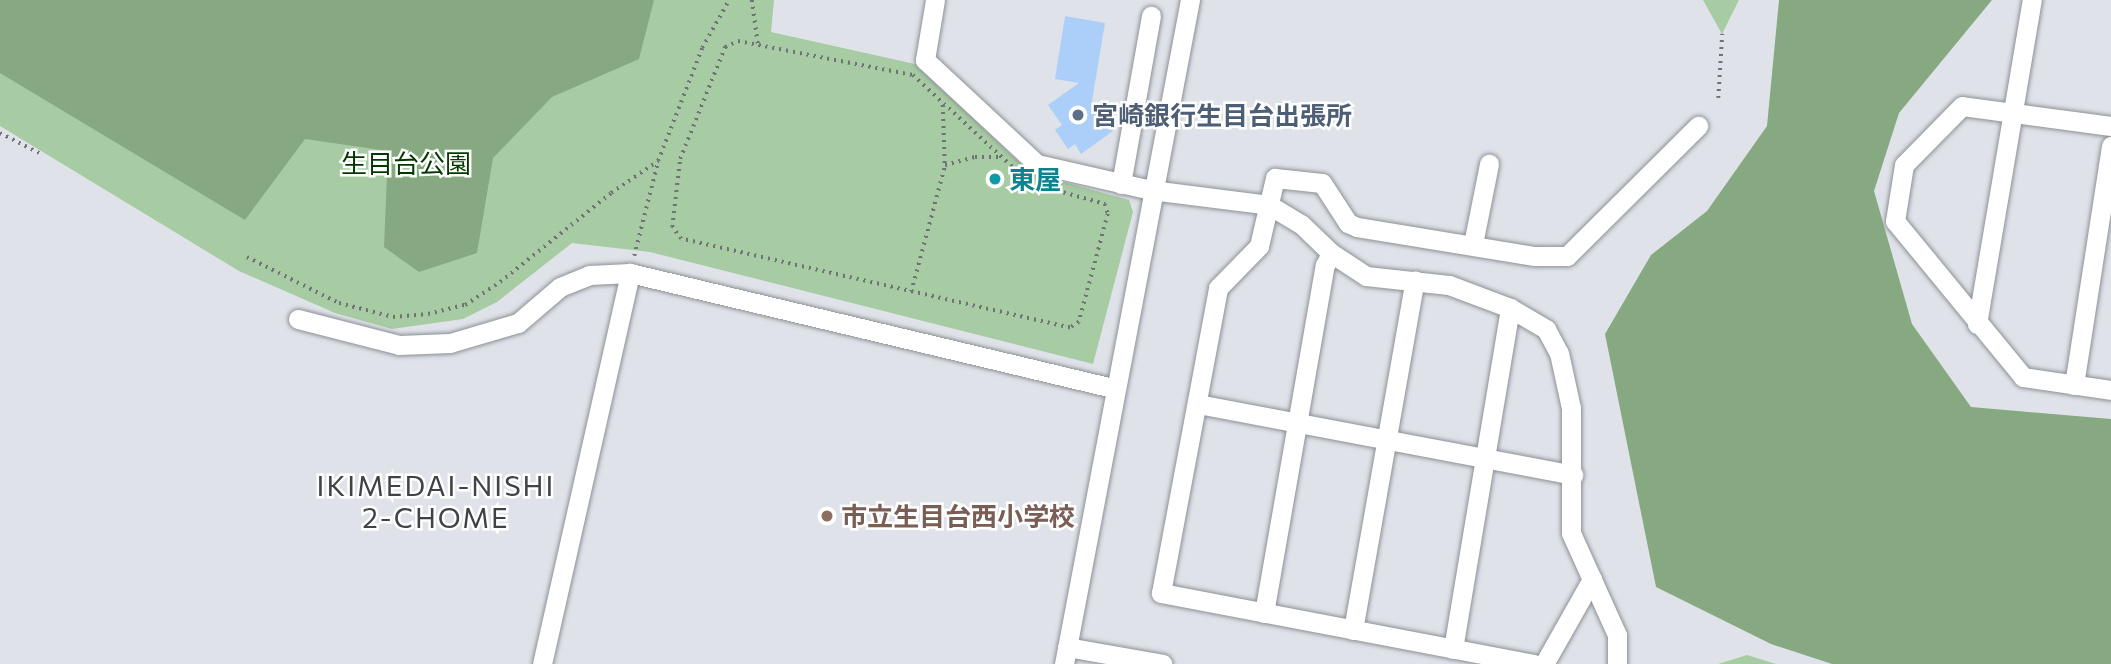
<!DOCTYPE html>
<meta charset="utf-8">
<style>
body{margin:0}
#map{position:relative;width:2111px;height:664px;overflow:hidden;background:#dfe3e9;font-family:Commissioner,"Noto Sans JP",sans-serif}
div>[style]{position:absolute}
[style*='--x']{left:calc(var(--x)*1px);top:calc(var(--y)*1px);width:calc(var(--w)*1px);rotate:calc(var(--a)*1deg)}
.green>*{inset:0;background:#a7cba2}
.forest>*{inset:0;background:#86a981}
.building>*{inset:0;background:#abcff8}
.path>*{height:3.5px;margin-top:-1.75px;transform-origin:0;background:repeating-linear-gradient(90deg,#707276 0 2px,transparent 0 7px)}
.roads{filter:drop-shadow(0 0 2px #8d9196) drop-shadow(0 0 2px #8d9196)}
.minor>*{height:19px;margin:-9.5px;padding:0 9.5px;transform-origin:9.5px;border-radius:9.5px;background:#fff}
.dots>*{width:19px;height:19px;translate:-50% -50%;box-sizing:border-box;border:4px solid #fff;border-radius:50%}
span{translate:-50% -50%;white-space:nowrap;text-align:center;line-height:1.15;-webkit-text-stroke:5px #fff;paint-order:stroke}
.service-label{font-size:26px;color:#4e5e75;font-weight:700}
.left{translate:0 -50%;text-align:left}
.park-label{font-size:26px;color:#033700}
.culture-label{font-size:26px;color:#0d838f;font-weight:700}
.education-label{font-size:26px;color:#785e54;font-weight:700}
.neighbourhood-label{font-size:28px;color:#3f4347;letter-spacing:2px}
</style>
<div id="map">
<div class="green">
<div style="clip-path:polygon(0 0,774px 0,771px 32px,915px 64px,1031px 173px,1129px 200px,1133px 212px,1093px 364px,650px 252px,572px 243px,497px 302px,463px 319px,392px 329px,335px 313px,239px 271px,0 126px)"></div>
<div style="clip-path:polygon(1703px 0,1739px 0,1722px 34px)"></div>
<div style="clip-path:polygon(1747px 655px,1776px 664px,1718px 664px)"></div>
</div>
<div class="forest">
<div style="clip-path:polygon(0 0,654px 0,639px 59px,552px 97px,493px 158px,477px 253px,419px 272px,384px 247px,388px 151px,305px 139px,245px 220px,0 73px)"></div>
<div style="clip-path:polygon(1779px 0,1992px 0,1899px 113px,1874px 191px,1912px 324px,1971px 407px,2111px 419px,2111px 664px,1832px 664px,1771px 644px,1656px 587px,1605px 334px,1651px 255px,1707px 211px,1767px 126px)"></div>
</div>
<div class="building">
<div style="clip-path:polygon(1065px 16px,1105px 23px,1092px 101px,1113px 131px,1081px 154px,1075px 144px,1068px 149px,1055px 130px,1062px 125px,1048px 105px,1079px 83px,1055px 79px)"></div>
</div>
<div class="path">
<div style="--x:752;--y:0;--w:44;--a:82.2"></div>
<div style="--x:738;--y:41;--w:178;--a:11"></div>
<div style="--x:913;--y:75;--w:159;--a:42.7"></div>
<div style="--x:1030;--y:183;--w:78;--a:15.6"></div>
<div style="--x:1105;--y:204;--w:10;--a:73"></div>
<div style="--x:1108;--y:214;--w:112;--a:105"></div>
<div style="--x:1079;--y:322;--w:11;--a:146"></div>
<div style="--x:1070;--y:328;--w:399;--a:-167.1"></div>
<div style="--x:681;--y:239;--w:15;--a:-127"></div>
<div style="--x:672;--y:227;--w:68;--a:-83.3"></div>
<div style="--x:680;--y:159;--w:121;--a:-68.1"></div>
<div style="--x:725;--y:47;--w:14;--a:-25"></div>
<div style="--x:1718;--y:98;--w:64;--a:-86.4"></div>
<div style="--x:943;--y:105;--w:60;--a:88.1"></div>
<div style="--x:0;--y:133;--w:44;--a:27.1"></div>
<div style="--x:634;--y:256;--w:98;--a:-75.8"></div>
<div style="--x:658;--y:161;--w:121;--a:-68.7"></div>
<div style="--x:702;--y:48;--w:55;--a:-60.6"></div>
<div style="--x:247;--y:257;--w:103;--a:26.6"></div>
<div style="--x:339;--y:303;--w:56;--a:14.5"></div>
<div style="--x:393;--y:317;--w:35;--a:-5"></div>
<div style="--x:428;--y:314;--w:38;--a:-14"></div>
<div style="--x:465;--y:305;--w:42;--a:-33.3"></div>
<div style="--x:500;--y:282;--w:142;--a:-38.7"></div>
<div style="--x:611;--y:193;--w:57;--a:-34.2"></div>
<div style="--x:911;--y:292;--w:131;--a:-75"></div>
<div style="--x:945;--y:165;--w:31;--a:-15"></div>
<div style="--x:975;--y:157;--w:27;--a:0"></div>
</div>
<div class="roads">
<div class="minor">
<div style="--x:935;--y:0;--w:61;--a:99.5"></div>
<div style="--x:925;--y:60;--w:153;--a:42.9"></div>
<div style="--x:1037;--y:164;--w:117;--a:12.8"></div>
<div style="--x:1151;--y:190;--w:119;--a:7.2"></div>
<div style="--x:1269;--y:205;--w:37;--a:31"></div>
<div style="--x:1301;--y:224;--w:42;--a:44"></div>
<div style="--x:1331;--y:253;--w:42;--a:33.3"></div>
<div style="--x:1366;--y:276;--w:83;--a:6.2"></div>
<div style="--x:1449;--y:285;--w:65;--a:20.7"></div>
<div style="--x:1510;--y:308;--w:42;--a:30.3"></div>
<div style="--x:1546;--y:329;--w:27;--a:62"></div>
<div style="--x:1559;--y:353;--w:56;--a:77.7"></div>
<div style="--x:1571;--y:408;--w:125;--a:90"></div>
<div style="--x:1571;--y:533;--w:112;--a:65.7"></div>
<div style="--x:1617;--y:635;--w:29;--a:90"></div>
<div style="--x:2111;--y:126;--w:150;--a:-172.4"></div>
<div style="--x:1962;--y:106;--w:83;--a:134.5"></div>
<div style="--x:1904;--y:165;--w:57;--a:99.1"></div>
<div style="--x:1895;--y:221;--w:202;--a:50.6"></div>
<div style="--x:2023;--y:377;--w:89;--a:8.4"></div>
<div style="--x:1121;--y:184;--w:171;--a:-79.9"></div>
<div style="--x:1473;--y:244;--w:82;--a:-78.7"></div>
<div style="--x:298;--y:319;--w:104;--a:14.4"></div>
<div style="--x:399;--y:345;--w:51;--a:-2.2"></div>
<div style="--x:450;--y:343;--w:71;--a:-16.4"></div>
<div style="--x:518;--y:323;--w:55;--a:-40.6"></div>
<div style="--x:560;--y:287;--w:31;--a:-22"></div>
<div style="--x:589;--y:275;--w:41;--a:-2.8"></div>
<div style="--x:630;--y:273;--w:497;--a:13.4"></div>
<div style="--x:1977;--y:324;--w:329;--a:-80.4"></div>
<div style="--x:2074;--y:385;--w:242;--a:-81.2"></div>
<div style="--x:1198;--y:404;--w:382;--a:10.7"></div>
<div style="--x:1264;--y:613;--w:353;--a:-80.1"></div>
<div style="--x:1325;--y:265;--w:13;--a:-63"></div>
<div style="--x:1353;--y:630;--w:355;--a:-80"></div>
<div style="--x:1067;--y:647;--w:97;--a:10"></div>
<div style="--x:1453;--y:649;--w:346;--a:-80.5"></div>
<div style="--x:542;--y:664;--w:401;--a:-77.3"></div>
<div style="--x:1064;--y:664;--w:676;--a:-79.26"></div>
<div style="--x:1534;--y:664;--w:380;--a:-169.2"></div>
<div style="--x:1161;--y:593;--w:310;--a:-79.4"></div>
<div style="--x:1218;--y:288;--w:59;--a:-45.7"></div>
<div style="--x:1259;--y:246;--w:70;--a:-76.8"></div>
<div style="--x:1275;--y:178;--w:47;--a:6.1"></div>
<div style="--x:1322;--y:183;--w:48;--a:57"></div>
<div style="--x:1348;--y:223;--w:10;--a:24"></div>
<div style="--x:1357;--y:227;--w:180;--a:9.3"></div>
<div style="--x:1535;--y:256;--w:32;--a:0"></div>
<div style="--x:1567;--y:256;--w:185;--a:-44.8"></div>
<div style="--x:1544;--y:664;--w:98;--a:-60.5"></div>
</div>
</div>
<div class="dots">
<div style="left:1078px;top:115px;background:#5c6f8a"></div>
<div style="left:995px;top:179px;background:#0f9aa8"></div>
<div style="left:827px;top:516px;background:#8d6e63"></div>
</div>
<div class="service-label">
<span class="left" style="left:1092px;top:115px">宮崎銀行生目台出張所</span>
</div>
<div class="park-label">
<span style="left:406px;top:163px">生目台公園</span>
</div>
<div class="culture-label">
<span class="left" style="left:1009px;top:179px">東屋</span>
</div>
<div class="education-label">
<span class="left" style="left:841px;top:516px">市立生目台西小学校</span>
</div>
<div class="neighbourhood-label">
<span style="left:436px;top:501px">IKIMEDAI-NISHI<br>2-CHOME</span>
</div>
</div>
